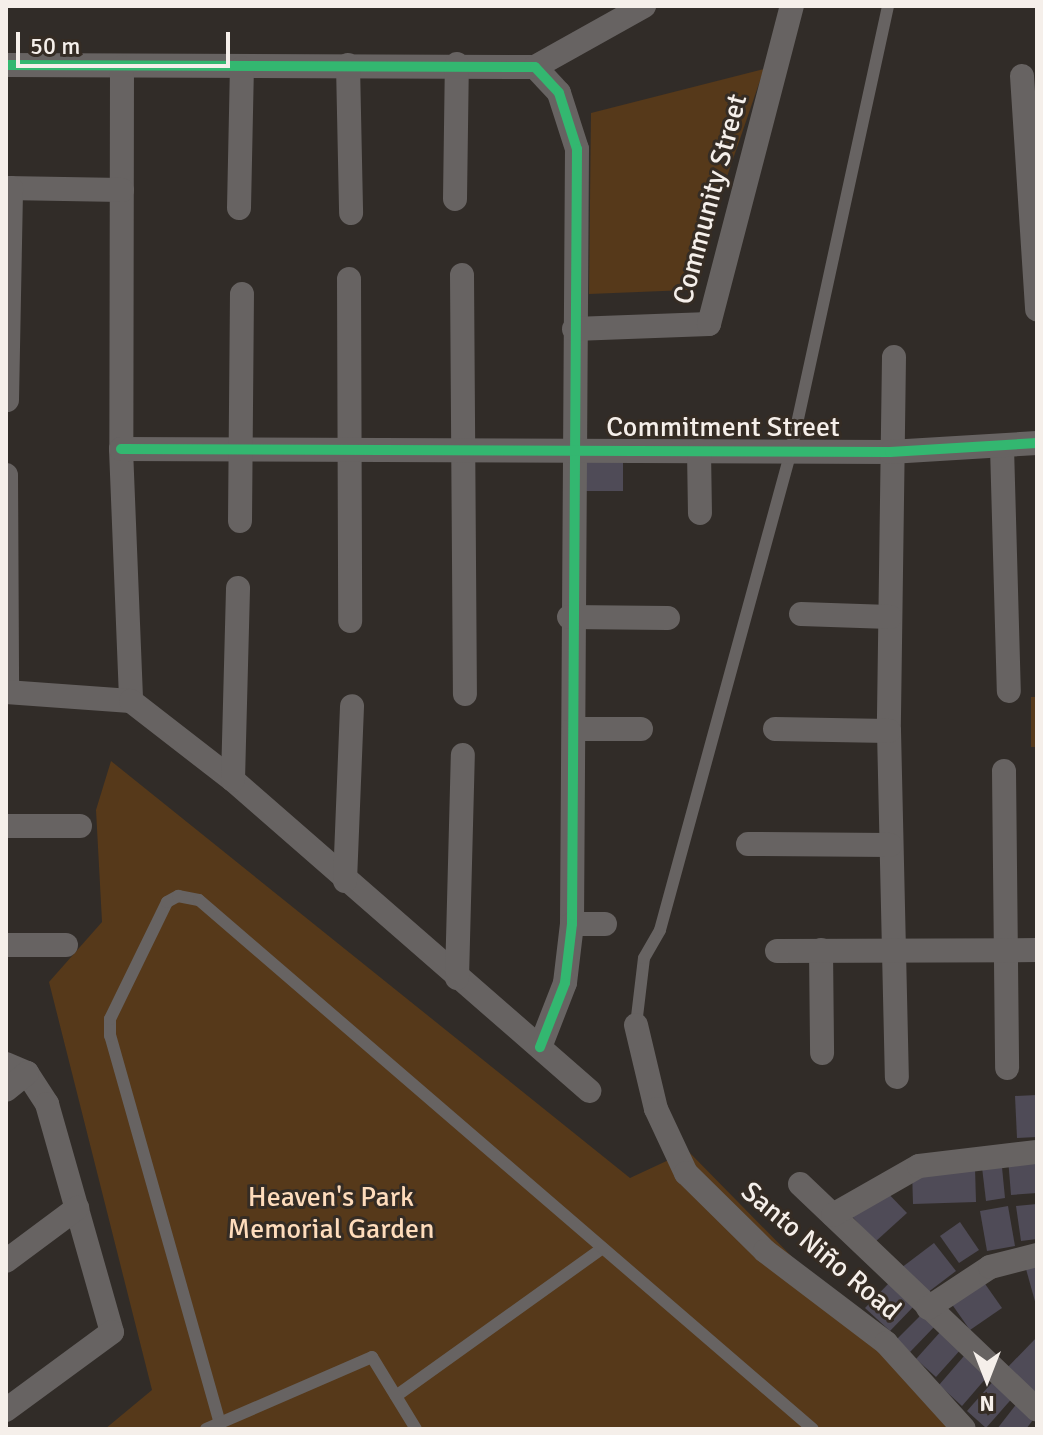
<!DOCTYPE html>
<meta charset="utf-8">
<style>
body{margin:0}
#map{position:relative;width:1043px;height:1435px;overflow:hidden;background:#312c28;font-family:Signika,sans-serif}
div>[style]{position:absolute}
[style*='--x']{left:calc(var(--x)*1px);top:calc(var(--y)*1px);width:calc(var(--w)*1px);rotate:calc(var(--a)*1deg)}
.green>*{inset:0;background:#56391a}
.building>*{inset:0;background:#4f4b57}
.lane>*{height:12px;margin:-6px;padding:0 6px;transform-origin:6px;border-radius:6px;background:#676362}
.street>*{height:24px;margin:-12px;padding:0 12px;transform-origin:12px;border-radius:12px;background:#676362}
.cycleway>*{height:10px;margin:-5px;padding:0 5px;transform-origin:5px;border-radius:5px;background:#33b770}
span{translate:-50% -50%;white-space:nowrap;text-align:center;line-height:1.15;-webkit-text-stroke:6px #352c24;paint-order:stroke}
.street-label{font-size:28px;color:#f5efea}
.park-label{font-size:28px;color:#fedcbc}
.frame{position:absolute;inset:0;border:8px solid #f5efea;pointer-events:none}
.north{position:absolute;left:947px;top:1339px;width:80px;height:80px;-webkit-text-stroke:6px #352c24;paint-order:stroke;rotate:180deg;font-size:22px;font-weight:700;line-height:32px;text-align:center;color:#f5efea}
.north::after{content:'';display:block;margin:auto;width:28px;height:36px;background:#f5efea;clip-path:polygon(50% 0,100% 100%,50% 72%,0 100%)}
.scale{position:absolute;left:16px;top:32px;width:214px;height:36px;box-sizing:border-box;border:4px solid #f5efea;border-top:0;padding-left:10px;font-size:24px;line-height:28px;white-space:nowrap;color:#f5efea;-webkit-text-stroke:6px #352c24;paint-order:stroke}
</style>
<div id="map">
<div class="green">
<div style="clip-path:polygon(764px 69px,688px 290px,589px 294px,591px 113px)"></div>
<div style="clip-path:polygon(1031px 697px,1037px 697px,1037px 747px,1031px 747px)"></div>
<div style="clip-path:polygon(111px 761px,630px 1178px,688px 1151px,961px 1429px,105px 1429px,152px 1390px,49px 982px,102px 922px,96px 810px)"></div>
</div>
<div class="building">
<div style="clip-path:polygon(577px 456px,623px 456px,623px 491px,576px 491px)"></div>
<div style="clip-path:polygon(1037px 1095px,1037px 1137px,1017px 1138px,1015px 1096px)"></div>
<div style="clip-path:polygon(1037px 1156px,1037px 1193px,1011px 1195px,1008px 1158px)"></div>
<div style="clip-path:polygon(1001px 1157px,1005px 1198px,986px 1201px,981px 1159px)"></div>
<div style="clip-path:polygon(975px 1168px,976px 1202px,913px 1204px,912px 1170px)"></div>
<div style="clip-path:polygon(881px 1186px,907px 1213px,875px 1242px,850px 1214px)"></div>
<div style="clip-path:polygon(1037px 1204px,1037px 1239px,1021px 1241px,1016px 1206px)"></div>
<div style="clip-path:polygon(1008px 1206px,1015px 1246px,987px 1251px,980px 1211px)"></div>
<div style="clip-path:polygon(960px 1222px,979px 1250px,959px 1263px,940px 1236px)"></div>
<div style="clip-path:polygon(934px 1243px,956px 1271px,923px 1296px,901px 1268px)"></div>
<div style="clip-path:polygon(1037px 1266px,1037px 1305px,1036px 1305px,1026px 1269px)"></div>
<div style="clip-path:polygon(983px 1281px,1002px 1308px,970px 1330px,951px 1303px)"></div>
<div style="clip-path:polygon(890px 1282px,915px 1305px,890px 1331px,865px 1308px)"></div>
<div style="clip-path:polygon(922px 1314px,935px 1326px,910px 1352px,897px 1339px)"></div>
<div style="clip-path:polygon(942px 1330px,962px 1348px,936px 1377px,916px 1359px)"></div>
<div style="clip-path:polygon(1037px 1337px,1037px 1399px,1005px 1370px)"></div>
<div style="clip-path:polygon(964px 1356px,987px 1377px,962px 1406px,939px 1385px)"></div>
<div style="clip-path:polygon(996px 1378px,1015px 1395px,986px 1428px,967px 1411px)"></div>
<div style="clip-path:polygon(1018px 1402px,1036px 1416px,1026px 1429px,997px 1429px)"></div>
</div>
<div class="lane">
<div style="--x:636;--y:1025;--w:67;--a:-83.2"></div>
<div style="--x:644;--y:958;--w:32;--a:-60"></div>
<div style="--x:660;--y:930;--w:497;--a:-74.7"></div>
<div style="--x:791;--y:451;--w:455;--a:-77.7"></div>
<div style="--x:396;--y:1396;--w:254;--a:-35.6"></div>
<div style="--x:219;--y:1420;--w:399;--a:-105.8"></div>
<div style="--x:110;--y:1036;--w:17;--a:-90"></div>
<div style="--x:110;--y:1019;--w:130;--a:-64"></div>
<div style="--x:167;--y:902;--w:13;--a:-29"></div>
<div style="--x:178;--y:896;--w:21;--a:11"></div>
<div style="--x:199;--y:900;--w:810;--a:40.75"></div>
<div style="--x:206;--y:1429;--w:181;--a:-23.4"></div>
<div style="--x:372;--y:1357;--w:84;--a:58.6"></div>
</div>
<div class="street">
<div style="--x:6;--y:65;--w:529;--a:0.22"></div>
<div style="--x:535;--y:67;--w:35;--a:47"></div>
<div style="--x:559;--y:93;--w:59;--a:72.2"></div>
<div style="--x:577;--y:149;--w:775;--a:90.37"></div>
<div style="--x:572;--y:924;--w:59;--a:96.8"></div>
<div style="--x:565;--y:983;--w:69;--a:111.3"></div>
<div style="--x:348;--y:65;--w:148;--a:88.8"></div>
<div style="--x:122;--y:67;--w:382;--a:90.1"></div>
<div style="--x:121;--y:449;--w:252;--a:87.7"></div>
<div style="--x:535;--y:67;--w:125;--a:-29.2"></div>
<div style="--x:1022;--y:76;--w:234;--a:86.3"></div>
<div style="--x:6;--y:188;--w:116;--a:1"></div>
<div style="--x:455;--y:199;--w:135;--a:-89.2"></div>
<div style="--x:239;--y:208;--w:140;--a:-88.8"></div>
<div style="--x:462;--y:275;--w:419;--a:89.6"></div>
<div style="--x:349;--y:279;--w:342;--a:89.8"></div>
<div style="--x:574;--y:329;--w:135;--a:-2.1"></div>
<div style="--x:709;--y:324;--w:329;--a:-75.4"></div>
<div style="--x:894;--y:357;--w:374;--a:90.8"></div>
<div style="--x:889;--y:731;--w:346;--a:88.7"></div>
<div style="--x:7;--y:400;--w:212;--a:-88.9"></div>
<div style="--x:1002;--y:447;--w:244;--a:88.4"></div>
<div style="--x:121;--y:449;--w:769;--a:0.22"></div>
<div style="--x:890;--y:452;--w:147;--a:-3.5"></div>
<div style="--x:699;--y:451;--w:62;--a:89.1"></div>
<div style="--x:6;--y:475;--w:217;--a:89.7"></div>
<div style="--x:240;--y:521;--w:227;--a:-89.5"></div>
<div style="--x:801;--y:614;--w:89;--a:1.9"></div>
<div style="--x:569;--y:617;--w:99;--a:0.6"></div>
<div style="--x:6;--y:692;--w:125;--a:4.1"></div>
<div style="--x:131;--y:701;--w:129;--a:37.8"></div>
<div style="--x:233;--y:780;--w:473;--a:41.1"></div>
<div style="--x:574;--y:729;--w:67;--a:0"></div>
<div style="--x:775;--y:729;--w:114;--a:1"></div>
<div style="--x:1004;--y:771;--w:297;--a:89.4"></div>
<div style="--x:233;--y:780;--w:192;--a:-88.5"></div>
<div style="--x:6;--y:826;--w:74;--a:0"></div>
<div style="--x:748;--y:844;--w:142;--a:0.4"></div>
<div style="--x:345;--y:881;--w:175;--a:-87.7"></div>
<div style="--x:572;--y:924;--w:33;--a:0"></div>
<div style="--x:6;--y:945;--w:60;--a:0"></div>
<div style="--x:821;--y:950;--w:103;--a:89.4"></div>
<div style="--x:777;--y:951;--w:260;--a:-0.2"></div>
<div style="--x:457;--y:978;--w:223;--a:-88.5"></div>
<div style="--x:636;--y:1025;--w:86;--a:76.6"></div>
<div style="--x:656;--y:1109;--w:71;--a:64.9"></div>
<div style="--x:686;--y:1173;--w:111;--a:44.6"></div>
<div style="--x:765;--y:1251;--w:152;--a:37.2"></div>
<div style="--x:886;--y:1343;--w:116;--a:47.8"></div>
<div style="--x:6;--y:1064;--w:23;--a:23"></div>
<div style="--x:27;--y:1073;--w:37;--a:57"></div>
<div style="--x:47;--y:1104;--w:237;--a:74.1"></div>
<div style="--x:112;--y:1332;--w:132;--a:143.7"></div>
<div style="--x:6;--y:1090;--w:27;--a:-39"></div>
<div style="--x:800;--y:1184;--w:327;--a:43.6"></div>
<div style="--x:833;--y:1215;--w:99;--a:-29.7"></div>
<div style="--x:919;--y:1166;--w:119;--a:-6.8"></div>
<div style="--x:6;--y:1261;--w:89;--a:-36.7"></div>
<div style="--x:928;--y:1308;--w:74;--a:-33.5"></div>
<div style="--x:990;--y:1267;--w:49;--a:-14.3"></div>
</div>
<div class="cycleway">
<div style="--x:6;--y:65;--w:529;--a:0.22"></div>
<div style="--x:535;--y:67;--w:35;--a:47"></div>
<div style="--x:559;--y:93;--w:59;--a:72.2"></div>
<div style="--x:577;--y:149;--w:775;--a:90.37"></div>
<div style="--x:572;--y:924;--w:59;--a:96.8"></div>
<div style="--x:565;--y:983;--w:69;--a:111.3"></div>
<div style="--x:121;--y:449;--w:769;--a:0.22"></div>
<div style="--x:890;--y:452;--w:147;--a:-3.5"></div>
</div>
<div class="street-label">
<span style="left:710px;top:199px;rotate:-75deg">Community Street</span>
<span style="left:723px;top:427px">Commitment Street</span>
<span style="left:821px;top:1251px;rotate:40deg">Santo Niño Road</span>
</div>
<div class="park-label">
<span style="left:331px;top:1213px">Heaven's Park<br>Memorial Garden</span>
</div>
<div class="frame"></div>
<div class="north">N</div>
<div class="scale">50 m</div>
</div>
